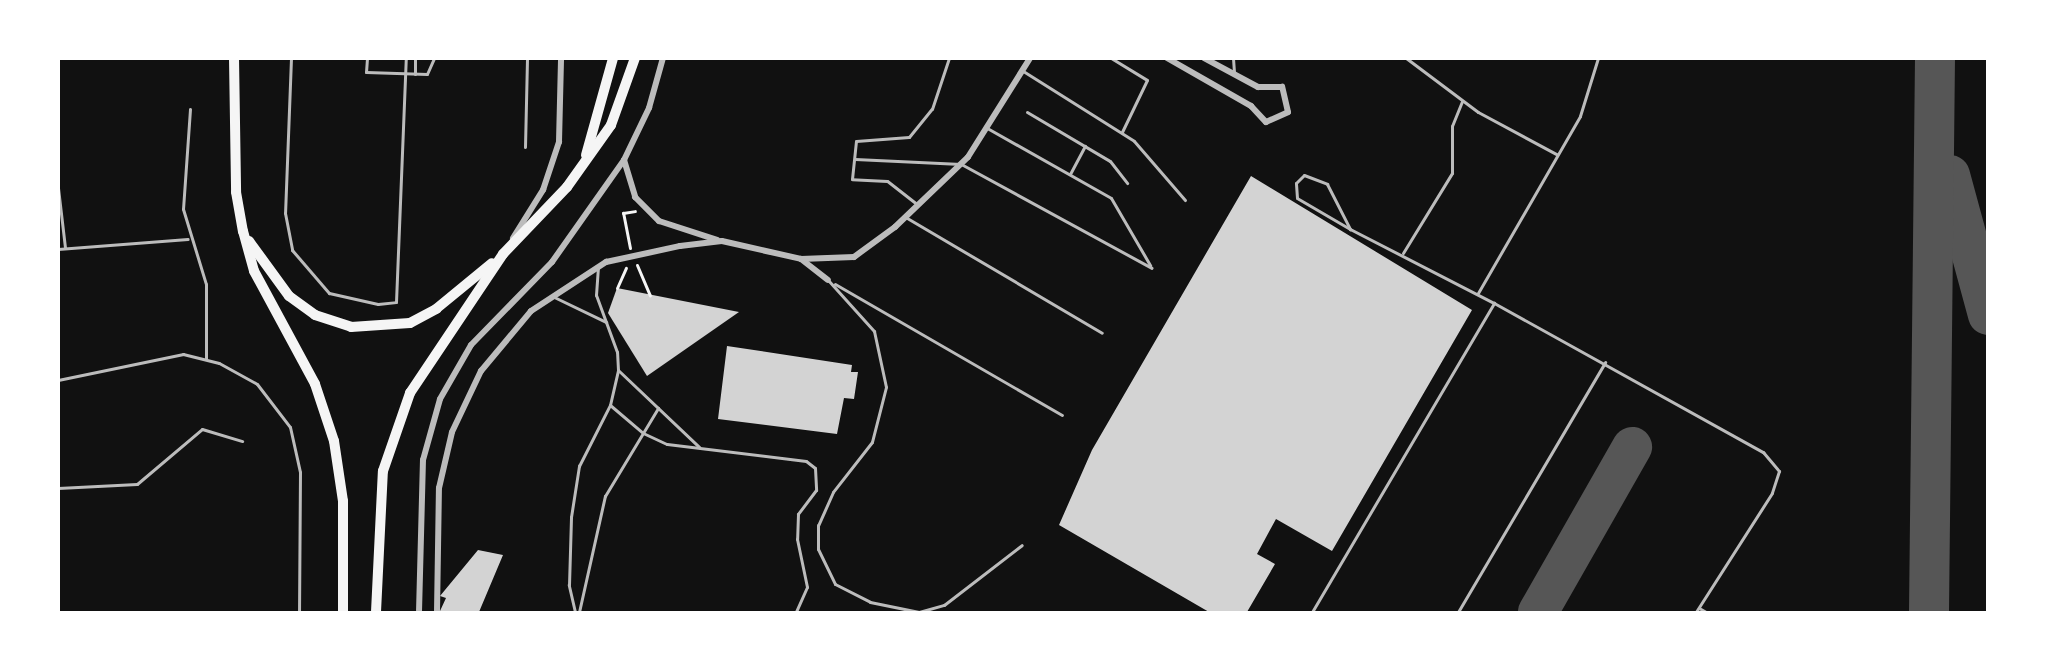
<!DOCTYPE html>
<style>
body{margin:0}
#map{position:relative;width:2046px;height:671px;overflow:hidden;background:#111;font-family:Figtree,sans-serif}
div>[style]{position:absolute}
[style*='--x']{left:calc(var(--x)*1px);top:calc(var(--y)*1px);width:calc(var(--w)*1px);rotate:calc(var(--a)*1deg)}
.taxiway>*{height:40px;margin:-20px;padding:0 20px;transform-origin:20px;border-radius:20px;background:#565656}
.building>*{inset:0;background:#d3d3d3}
.path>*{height:3px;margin:-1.5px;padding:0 1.5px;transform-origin:1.5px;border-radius:1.5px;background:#f5f5f5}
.service>*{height:3px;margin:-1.5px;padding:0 1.5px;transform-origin:1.5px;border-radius:1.5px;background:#bcbcbc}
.minor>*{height:6px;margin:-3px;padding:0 3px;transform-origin:3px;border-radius:3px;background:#bcbcbc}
.primary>*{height:10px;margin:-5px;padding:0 5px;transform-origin:5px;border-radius:5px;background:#f5f5f5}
span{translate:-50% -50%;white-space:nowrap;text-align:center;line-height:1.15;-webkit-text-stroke:6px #fff;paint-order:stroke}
.frame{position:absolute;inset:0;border:60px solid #fff;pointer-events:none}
</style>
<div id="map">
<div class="taxiway">
<div style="--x:1950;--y:175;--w:145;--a:74.8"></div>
<div style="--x:1538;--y:612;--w:190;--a:-60.3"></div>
<div style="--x:1929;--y:612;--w:554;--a:-89.38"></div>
</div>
<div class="building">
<div style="clip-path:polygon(1251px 176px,1472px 310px,1332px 551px,1276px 519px,1257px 554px,1275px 564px,1247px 612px,1209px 612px,1059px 525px,1092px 450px)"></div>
<div style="clip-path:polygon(617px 288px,739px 312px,647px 376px,608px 313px)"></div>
<div style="clip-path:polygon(727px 346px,852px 365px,851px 372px,858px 372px,854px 399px,844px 398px,837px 434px,718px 419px)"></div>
<div style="clip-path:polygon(478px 550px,503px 555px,479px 612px,440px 611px,446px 598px,440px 596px)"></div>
</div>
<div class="path">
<div style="--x:630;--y:248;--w:36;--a:-101"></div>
<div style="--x:623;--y:213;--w:12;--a:-9"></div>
<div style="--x:637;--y:265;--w:33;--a:67"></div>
<div style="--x:617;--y:288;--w:22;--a:-66"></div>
</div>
<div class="service">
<div style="--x:291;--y:58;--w:155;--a:92.2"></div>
<div style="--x:285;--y:213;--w:38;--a:79"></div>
<div style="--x:292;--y:250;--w:57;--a:49.3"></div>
<div style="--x:329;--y:293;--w:50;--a:12.7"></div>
<div style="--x:378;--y:304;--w:18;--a:-6"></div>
<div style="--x:396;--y:302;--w:244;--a:-87.7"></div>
<div style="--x:367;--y:58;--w:14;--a:94"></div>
<div style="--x:366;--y:72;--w:61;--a:1.9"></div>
<div style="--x:427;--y:74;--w:17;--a:-66"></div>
<div style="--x:415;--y:58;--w:16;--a:90"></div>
<div style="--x:1111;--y:58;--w:42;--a:31.4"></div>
<div style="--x:1147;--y:80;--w:58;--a:115.7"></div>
<div style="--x:1233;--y:58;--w:16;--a:86"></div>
<div style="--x:1406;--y:58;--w:90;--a:36.9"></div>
<div style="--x:1478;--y:112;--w:89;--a:28.3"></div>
<div style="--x:1023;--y:71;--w:131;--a:32.2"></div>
<div style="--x:1134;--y:141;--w:78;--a:49.2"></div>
<div style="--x:190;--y:109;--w:100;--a:94"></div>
<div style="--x:183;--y:209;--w:78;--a:73"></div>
<div style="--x:206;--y:284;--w:74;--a:90"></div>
<div style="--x:1027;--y:112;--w:96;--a:30.6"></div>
<div style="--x:1110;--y:161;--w:28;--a:52"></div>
<div style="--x:987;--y:128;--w:142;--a:29.4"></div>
<div style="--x:1111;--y:198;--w:78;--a:59.8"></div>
<div style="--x:525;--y:147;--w:89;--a:-88.7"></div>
<div style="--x:855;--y:159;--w:106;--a:2.7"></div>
<div style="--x:961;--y:164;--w:217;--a:28.6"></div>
<div style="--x:1070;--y:174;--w:32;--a:-62"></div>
<div style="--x:1304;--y:175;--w:25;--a:21"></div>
<div style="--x:1327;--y:184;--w:51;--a:62.9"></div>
<div style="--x:1350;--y:229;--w:61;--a:-149.7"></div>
<div style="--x:1297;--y:198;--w:15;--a:-94"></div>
<div style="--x:1296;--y:183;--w:11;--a:-45"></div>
<div style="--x:58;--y:188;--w:60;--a:83.3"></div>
<div style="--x:918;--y:205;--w:39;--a:-142"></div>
<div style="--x:887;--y:181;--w:35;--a:-177"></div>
<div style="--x:852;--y:179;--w:38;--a:-84"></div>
<div style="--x:856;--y:141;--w:53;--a:-4.3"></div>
<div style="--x:909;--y:137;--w:36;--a:-51"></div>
<div style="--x:932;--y:109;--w:54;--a:-71.6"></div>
<div style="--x:907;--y:218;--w:226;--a:30.5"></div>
<div style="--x:1350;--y:229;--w:162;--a:27.2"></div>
<div style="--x:58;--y:249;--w:130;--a:-4.4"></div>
<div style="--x:1403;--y:253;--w:94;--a:-58.5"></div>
<div style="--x:1452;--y:173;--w:47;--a:-90"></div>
<div style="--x:1452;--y:126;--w:27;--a:-68"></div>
<div style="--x:828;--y:280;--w:69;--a:48"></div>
<div style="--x:874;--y:331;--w:57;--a:77.9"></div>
<div style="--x:886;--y:387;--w:57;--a:104.3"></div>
<div style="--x:872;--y:442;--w:63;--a:128"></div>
<div style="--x:833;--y:492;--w:36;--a:114"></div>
<div style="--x:818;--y:525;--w:24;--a:90"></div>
<div style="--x:818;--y:549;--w:39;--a:64"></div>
<div style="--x:835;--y:584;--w:39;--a:27"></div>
<div style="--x:870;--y:602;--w:50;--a:11.5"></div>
<div style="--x:919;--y:612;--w:26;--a:-16"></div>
<div style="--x:944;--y:605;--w:98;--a:-37.6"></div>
<div style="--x:835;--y:284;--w:262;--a:30"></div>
<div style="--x:1478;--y:293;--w:204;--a:-60"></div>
<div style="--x:1580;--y:116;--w:61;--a:-72.8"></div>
<div style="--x:554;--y:297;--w:58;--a:25.7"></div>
<div style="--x:618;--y:370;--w:112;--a:43.5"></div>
<div style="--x:58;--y:380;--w:128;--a:-11.7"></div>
<div style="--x:183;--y:354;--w:37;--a:14"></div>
<div style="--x:219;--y:363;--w:43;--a:28.9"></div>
<div style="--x:257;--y:384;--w:54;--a:52.5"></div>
<div style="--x:290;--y:427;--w:46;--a:77.5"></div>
<div style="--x:300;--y:472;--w:140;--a:90.4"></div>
<div style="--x:610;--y:405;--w:43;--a:40.3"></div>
<div style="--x:643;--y:433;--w:26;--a:25"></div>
<div style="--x:667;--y:444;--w:140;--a:7"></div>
<div style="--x:806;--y:461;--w:11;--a:38"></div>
<div style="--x:815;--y:468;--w:22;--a:87"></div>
<div style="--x:816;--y:490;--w:30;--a:127"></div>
<div style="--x:798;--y:514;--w:25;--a:92"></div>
<div style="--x:797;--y:539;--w:49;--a:78.2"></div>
<div style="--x:807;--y:587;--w:27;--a:114"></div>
<div style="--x:58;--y:488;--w:79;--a:-2.9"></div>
<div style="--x:137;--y:484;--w:85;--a:-40.2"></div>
<div style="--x:202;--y:429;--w:42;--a:16.7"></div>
<div style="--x:1699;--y:608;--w:8;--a:30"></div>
<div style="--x:575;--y:612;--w:28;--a:-103"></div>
<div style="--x:569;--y:585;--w:68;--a:-88.3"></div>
<div style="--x:571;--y:517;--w:52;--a:-81.1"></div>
<div style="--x:579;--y:466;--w:68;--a:-63.1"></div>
<div style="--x:610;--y:405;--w:36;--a:-77"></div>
<div style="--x:618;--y:370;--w:18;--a:-93"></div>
<div style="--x:617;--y:352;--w:61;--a:-110.2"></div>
<div style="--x:596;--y:295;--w:27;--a:-86"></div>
<div style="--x:579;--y:612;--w:119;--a:-77.4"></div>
<div style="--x:605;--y:496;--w:103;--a:-58.9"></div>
<div style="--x:1312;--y:612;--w:359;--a:-59.5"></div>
<div style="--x:1494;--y:303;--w:308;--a:29"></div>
<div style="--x:1763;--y:452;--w:25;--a:50"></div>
<div style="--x:1779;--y:471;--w:23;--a:108"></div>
<div style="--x:1772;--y:493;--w:141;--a:122.6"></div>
<div style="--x:1458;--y:612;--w:290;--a:-59.5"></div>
</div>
<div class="minor">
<div style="--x:1167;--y:58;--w:97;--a:29.7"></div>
<div style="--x:1251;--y:106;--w:22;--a:47"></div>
<div style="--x:1266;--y:122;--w:24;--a:-24"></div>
<div style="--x:1288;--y:112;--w:26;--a:-103"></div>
<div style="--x:1282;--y:87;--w:24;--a:180"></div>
<div style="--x:1258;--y:87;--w:61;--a:-151.8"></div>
<div style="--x:624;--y:160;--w:39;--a:73"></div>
<div style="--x:635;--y:197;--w:34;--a:45"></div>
<div style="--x:659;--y:221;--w:61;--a:18.1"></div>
<div style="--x:513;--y:238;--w:57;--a:-58"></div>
<div style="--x:543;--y:190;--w:51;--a:-71.6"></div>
<div style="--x:559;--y:142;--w:84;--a:-88.6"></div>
<div style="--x:801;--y:259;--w:34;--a:38"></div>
<div style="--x:419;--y:612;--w:152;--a:-88.5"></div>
<div style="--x:423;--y:460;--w:63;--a:-74.4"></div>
<div style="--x:440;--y:399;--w:62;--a:-60.1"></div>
<div style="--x:471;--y:345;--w:116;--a:-45.7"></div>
<div style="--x:552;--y:262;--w:125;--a:-54.8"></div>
<div style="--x:624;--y:160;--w:58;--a:-64.3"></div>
<div style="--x:649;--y:108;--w:52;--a:-74.4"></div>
<div style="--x:437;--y:612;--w:124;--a:-89.1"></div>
<div style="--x:439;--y:488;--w:57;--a:-76.9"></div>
<div style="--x:452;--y:432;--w:68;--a:-64.6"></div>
<div style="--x:481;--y:371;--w:78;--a:-50.2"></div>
<div style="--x:531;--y:311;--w:90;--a:-33.2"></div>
<div style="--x:606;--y:262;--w:76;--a:-12.2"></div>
<div style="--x:680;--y:246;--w:42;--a:-6.8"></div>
<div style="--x:722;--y:241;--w:81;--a:12.8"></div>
<div style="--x:801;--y:259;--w:53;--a:-2.2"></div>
<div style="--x:854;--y:257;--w:51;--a:-36.2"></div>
<div style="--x:895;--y:227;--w:101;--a:-43.8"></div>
<div style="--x:968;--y:157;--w:117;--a:-57.9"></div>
</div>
<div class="primary">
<div style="--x:234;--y:58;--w:134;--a:89.1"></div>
<div style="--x:236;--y:192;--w:40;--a:80"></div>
<div style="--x:243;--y:231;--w:41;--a:74.6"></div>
<div style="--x:254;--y:271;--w:128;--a:61.6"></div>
<div style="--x:315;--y:384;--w:60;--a:71.6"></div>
<div style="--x:334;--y:441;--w:61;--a:81.5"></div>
<div style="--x:343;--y:501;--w:111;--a:90"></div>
<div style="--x:586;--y:155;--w:101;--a:-74.4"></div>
<div style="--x:249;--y:241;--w:68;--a:54"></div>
<div style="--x:289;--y:296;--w:32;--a:36"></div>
<div style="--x:315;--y:315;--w:38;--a:18"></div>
<div style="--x:351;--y:327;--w:59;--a:-3.9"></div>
<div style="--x:410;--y:323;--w:30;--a:-28"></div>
<div style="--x:436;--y:309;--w:72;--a:-39.4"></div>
<div style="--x:376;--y:612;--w:141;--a:-87.2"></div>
<div style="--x:383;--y:471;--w:83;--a:-70.9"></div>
<div style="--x:410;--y:393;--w:167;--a:-56.2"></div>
<div style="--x:503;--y:254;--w:93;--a:-46.3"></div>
<div style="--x:567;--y:187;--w:76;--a:-54.6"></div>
<div style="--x:611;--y:125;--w:71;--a:-70.3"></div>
</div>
<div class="frame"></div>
</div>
